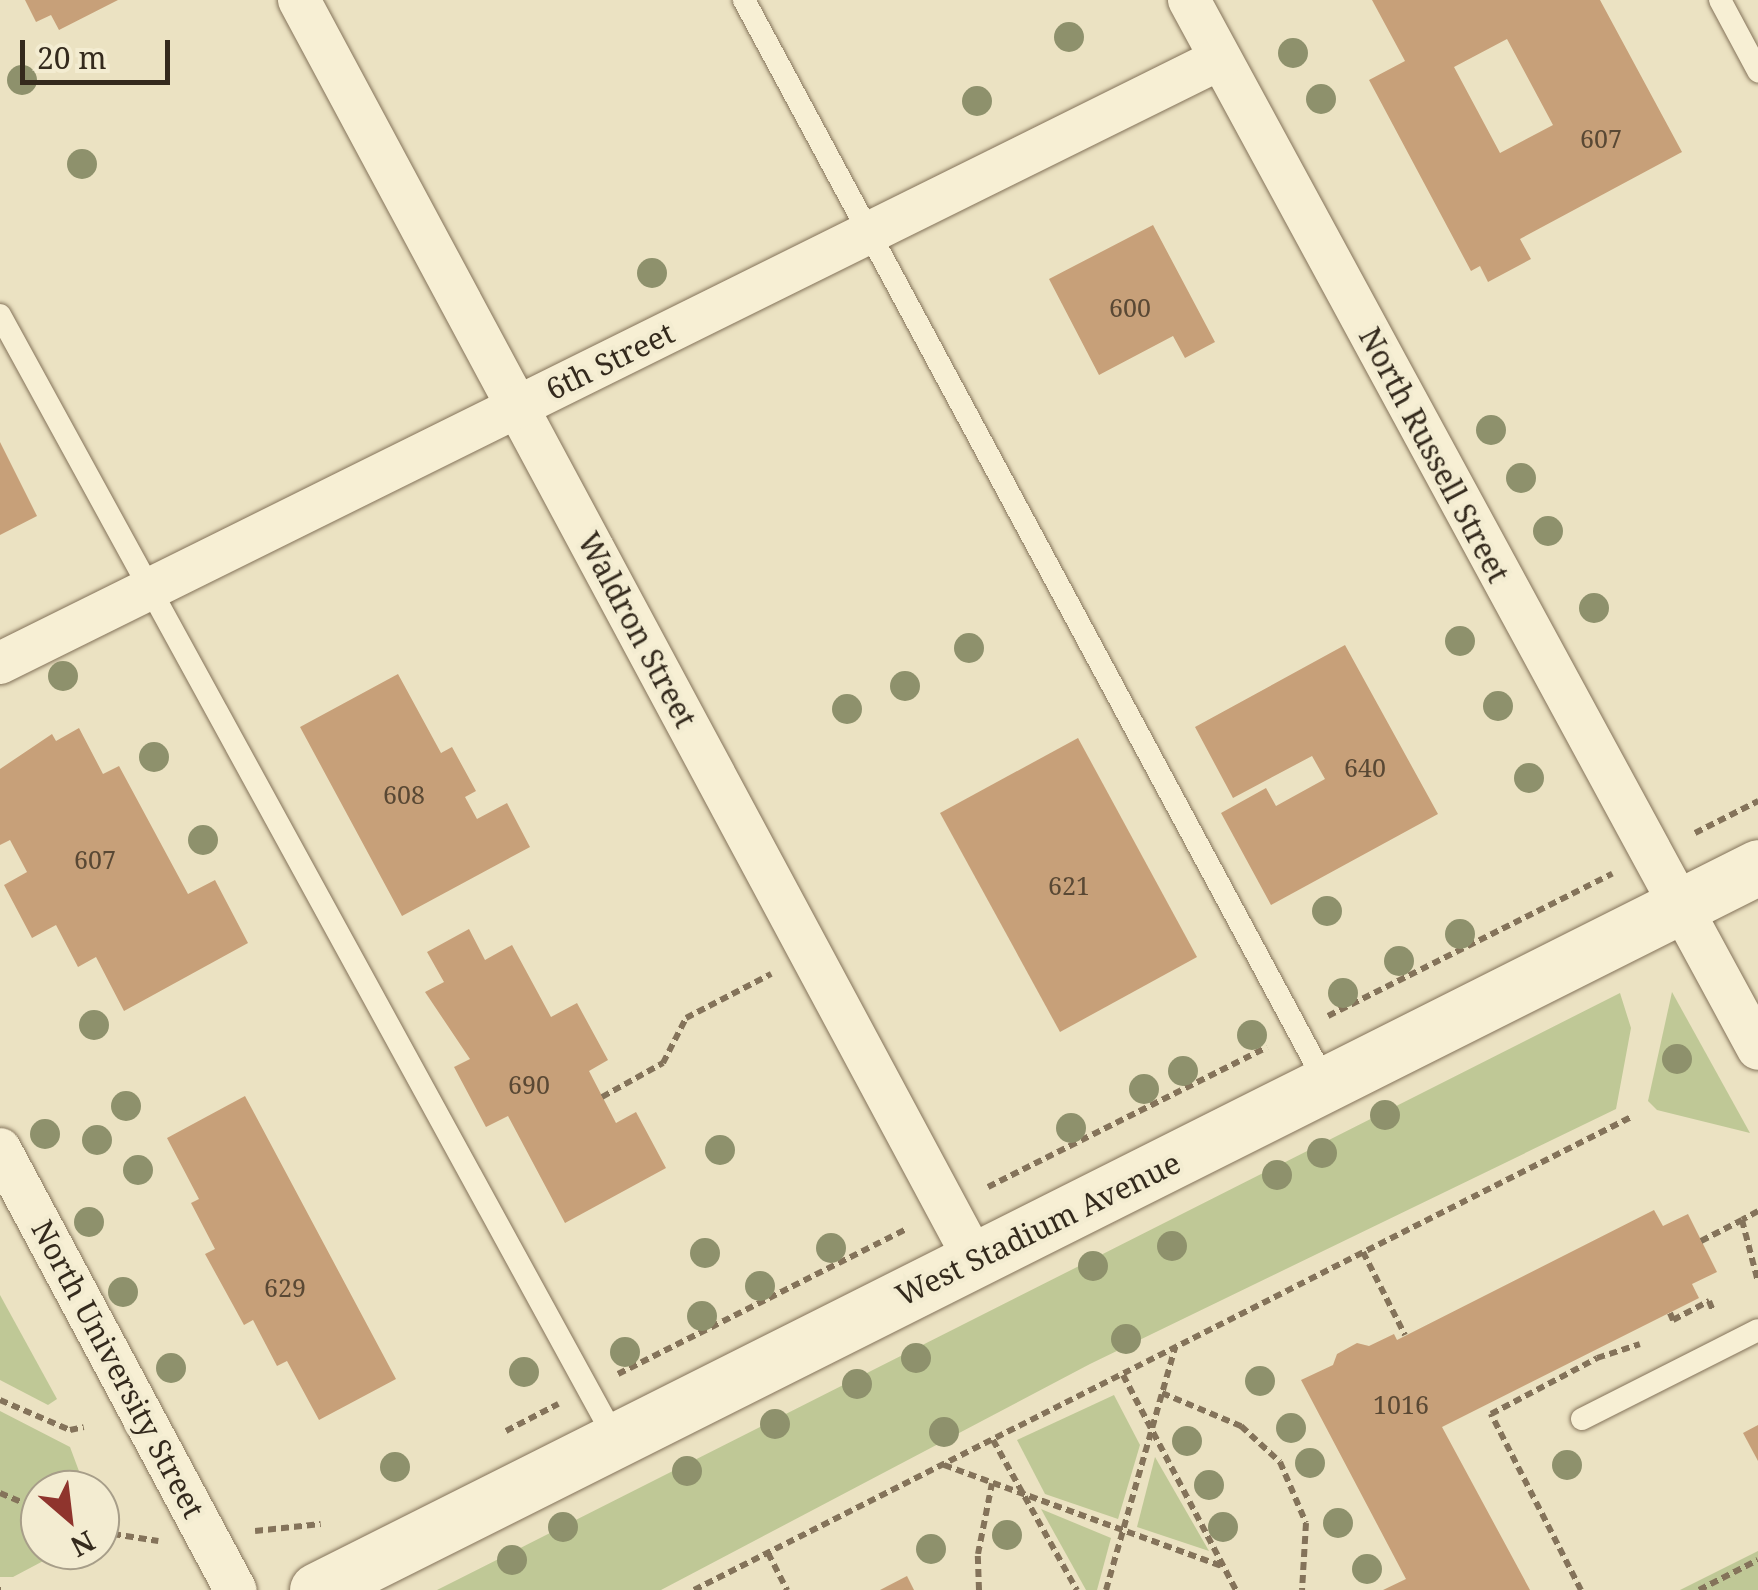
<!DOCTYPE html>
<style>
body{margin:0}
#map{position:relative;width:1758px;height:1590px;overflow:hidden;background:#ebe2c2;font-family:"Noto Serif",serif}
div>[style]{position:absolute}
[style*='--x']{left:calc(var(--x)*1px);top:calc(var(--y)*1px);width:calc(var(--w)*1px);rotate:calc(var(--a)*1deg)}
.green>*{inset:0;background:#bfc896}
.building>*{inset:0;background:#c7a079}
.path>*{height:6px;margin-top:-3px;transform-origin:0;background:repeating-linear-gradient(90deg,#84735a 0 8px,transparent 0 13px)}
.roads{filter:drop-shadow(0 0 2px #84735a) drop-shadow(0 0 2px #84735a)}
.lane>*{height:22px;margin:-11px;padding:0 11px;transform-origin:11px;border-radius:11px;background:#f7efd4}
.street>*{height:42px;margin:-21px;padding:0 21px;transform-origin:21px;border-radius:21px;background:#f7efd4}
.secondary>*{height:55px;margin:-27.5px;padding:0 27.5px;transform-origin:27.5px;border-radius:27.5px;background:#f7efd4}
.trees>*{width:30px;height:30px;margin:-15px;border-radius:50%;background:#8e916c}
span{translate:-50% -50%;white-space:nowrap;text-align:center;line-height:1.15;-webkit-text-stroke:8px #f3ecd1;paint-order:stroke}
.number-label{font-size:25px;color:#594834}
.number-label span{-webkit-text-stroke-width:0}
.street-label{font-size:30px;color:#342a1d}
.north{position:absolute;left:20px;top:1470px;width:100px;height:100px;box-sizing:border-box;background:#f3ecd1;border:2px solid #a79e89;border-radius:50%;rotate:152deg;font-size:28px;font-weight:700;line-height:40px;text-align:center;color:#342a1d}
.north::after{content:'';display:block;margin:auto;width:35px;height:45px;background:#8f342d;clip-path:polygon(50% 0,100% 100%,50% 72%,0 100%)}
.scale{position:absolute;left:20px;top:40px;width:150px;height:45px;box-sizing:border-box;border:5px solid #342a1d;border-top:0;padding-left:12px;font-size:30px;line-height:35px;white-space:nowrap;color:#342a1d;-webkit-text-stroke:8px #f3ecd1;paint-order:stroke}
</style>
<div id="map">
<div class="green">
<div style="clip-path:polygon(1672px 992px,1750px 1133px,1657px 1110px,1648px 1101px)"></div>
<div style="clip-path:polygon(1620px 993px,1631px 1028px,1616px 1109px,1090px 1364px,661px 1590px,437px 1590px)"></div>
<div style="clip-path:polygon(0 1295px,57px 1399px,48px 1405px,0 1380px)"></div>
<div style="clip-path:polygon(1114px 1395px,1140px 1445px,1118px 1519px,1045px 1494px,1017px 1440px)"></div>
<div style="clip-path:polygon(0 1411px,70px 1447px,86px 1490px,40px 1490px,40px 1550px,64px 1550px,13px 1577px,0 1577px)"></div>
<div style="clip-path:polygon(1155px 1457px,1209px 1551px,1137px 1527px)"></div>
<div style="clip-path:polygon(1041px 1509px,1111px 1538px,1097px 1590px,1086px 1590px)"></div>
<div style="clip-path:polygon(1758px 1551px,1758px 1590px,1680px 1590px)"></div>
</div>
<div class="building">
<div style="clip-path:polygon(25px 0,118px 0,59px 30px,51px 15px,36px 22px)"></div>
<div style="clip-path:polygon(evenodd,1372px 0,1600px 0,1682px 152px,1520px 239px,1531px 259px,1488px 282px,1480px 266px,1471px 271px,1369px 80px,1405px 61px,1372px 0,1507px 39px,1553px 125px,1500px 153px,1454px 67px,1507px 39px)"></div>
<div style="clip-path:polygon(1153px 225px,1215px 342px,1185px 358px,1173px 336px,1099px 375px,1049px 279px)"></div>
<div style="clip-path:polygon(0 442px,37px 516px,0 535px)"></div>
<div style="clip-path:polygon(1345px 645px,1438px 814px,1271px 905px,1221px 813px,1266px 788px,1276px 806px,1325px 779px,1312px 756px,1233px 798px,1195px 727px)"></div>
<div style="clip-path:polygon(398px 674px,441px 753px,452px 747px,476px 791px,465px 797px,477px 819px,507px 803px,530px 847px,402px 916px,300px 727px)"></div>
<div style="clip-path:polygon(79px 728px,103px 774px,119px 766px,188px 894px,215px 880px,248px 943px,124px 1011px,96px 957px,78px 967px,56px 925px,32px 938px,4px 885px,27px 872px,10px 840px,0 845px,0 769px,52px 734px,56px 741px)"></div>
<div style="clip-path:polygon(1078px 738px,1197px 957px,1060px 1032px,940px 813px)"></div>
<div style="clip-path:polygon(469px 929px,485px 960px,512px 945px,551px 1017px,577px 1003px,608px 1060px,589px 1071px,616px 1123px,636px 1112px,666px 1168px,565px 1223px,508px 1116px,486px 1127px,454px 1067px,470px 1059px,425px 992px,444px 982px,427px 952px)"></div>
<div style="clip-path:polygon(245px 1096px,396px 1379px,319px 1420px,287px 1361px,277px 1366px,253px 1320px,244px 1325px,205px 1254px,215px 1249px,191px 1203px,199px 1199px,167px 1138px)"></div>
<div style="clip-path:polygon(1654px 1210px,1663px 1226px,1688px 1214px,1717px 1272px,1692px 1284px,1699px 1298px,1442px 1427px,1530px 1590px,1383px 1590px,1406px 1579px,1301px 1380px,1333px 1365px,1337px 1354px,1357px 1343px,1369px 1346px,1394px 1334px,1397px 1340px)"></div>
<div style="clip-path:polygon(1758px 1425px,1758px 1461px,1743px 1433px)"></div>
<div style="clip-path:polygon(907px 1576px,914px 1590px,880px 1590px)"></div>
</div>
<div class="path">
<div style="--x:1695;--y:833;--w:71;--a:-26.9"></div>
<div style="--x:1328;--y:1016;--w:318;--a:-26.6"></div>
<div style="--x:602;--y:1097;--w:70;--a:-29.1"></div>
<div style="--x:663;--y:1063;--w:51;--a:-62.9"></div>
<div style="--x:686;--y:1018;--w:96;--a:-27.4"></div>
<div style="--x:988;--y:1187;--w:312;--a:-26.6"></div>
<div style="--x:1758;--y:1211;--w:18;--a:151"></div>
<div style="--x:1742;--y:1220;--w:64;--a:75.5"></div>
<div style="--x:1701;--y:1241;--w:46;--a:-27.1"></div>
<div style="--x:1363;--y:1252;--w:93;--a:63.2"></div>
<div style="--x:1670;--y:1313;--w:8;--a:67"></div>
<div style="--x:1673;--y:1320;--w:41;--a:-27.8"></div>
<div style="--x:1709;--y:1301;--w:11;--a:68"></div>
<div style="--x:618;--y:1374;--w:322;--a:-26.7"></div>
<div style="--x:1123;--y:1375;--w:243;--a:62.3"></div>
<div style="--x:1162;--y:1393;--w:86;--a:22.7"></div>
<div style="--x:1241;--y:1426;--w:53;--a:42.7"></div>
<div style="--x:1280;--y:1462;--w:66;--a:66.9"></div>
<div style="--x:1306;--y:1523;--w:67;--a:93.4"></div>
<div style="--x:0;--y:1400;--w:76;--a:23.2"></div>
<div style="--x:70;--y:1430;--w:14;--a:-12"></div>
<div style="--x:506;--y:1431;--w:59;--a:-27.4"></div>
<div style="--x:993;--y:1440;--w:172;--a:60.8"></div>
<div style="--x:944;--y:1465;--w:298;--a:20"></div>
<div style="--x:0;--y:1493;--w:43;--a:23"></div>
<div style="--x:255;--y:1531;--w:66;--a:-6.1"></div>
<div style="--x:100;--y:1532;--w:59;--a:8.8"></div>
<div style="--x:768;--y:1553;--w:42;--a:62.8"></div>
<div style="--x:0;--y:1590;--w:1;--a:0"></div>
<div style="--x:694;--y:1590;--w:1052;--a:-26.78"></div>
<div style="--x:979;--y:1590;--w:36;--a:-92"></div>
<div style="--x:978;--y:1554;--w:72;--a:-78.8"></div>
<div style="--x:1106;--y:1590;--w:252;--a:-74.1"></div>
<div style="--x:1581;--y:1590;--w:198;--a:-117.1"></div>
<div style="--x:1491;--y:1414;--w:120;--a:-27.8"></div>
<div style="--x:1597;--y:1358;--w:45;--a:-18"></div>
<div style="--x:1699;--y:1590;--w:66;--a:-27"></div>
</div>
<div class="roads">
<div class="lane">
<div style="--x:744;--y:0;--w:1232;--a:61.75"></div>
<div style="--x:1720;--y:0;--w:81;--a:61.8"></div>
<div style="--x:0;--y:315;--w:1283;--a:61.3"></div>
<div style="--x:1582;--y:1419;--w:197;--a:-26.8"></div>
</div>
<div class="street">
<div style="--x:299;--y:0;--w:1430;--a:61.79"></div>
<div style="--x:1189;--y:0;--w:1193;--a:61.52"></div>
<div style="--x:0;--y:663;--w:1361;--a:-26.34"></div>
<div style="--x:0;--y:1149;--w:500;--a:61.9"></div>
</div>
<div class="secondary">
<div style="--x:317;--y:1590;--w:1612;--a:-26.64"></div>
</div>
</div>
<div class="trees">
<div style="left:1069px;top:37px"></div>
<div style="left:1293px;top:53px"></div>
<div style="left:22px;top:80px"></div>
<div style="left:1321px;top:99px"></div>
<div style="left:977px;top:101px"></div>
<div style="left:82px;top:164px"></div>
<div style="left:652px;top:273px"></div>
<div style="left:1491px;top:430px"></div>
<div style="left:1521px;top:478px"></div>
<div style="left:1548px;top:531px"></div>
<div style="left:1594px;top:608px"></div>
<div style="left:1460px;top:641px"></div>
<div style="left:969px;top:648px"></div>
<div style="left:63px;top:676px"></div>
<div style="left:905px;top:686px"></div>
<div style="left:1498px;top:706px"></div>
<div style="left:847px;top:709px"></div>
<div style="left:154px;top:757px"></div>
<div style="left:1529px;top:778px"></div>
<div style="left:203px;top:840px"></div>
<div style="left:1327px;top:911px"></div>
<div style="left:1460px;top:934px"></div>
<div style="left:1399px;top:961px"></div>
<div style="left:1343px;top:993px"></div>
<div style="left:94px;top:1025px"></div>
<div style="left:1252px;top:1035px"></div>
<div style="left:1677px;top:1059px"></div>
<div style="left:1183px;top:1071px"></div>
<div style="left:1144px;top:1089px"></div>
<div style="left:126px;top:1106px"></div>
<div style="left:1385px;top:1115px"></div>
<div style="left:1071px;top:1128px"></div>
<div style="left:45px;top:1134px"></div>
<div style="left:97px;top:1140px"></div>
<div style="left:720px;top:1150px"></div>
<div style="left:1322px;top:1153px"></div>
<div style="left:138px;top:1170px"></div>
<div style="left:1277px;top:1175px"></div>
<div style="left:89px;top:1222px"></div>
<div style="left:1172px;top:1246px"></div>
<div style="left:831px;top:1248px"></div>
<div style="left:705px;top:1253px"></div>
<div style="left:1093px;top:1266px"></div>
<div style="left:760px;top:1286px"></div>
<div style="left:123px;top:1292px"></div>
<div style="left:702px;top:1316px"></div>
<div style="left:1126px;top:1339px"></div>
<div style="left:625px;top:1352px"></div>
<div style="left:916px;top:1358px"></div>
<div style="left:171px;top:1368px"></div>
<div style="left:524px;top:1372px"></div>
<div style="left:1260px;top:1381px"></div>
<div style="left:857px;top:1384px"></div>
<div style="left:775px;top:1424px"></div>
<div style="left:1291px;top:1428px"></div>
<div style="left:944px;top:1432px"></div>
<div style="left:1187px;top:1441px"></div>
<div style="left:1310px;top:1463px"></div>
<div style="left:1567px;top:1465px"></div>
<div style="left:395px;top:1467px"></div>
<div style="left:687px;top:1471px"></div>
<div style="left:1209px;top:1485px"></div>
<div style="left:1338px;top:1523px"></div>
<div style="left:563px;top:1527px"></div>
<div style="left:1223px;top:1527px"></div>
<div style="left:1007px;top:1535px"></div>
<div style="left:931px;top:1549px"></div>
<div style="left:512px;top:1560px"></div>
<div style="left:1367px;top:1569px"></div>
</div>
<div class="number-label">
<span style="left:1601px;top:138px">607</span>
<span style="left:1130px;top:307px">600</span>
<span style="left:1365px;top:767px">640</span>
<span style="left:404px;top:794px">608</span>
<span style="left:95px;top:859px">607</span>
<span style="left:1069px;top:885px">621</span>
<span style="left:529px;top:1084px">690</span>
<span style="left:285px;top:1287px">629</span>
<span style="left:1401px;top:1404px">1016</span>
</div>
<div class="street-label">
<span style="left:610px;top:361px;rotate:-26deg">6th Street</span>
<span style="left:1434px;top:455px;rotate:62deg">North Russell Street</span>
<span style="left:637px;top:630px;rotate:62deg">Waldron Street</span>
<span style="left:1038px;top:1229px;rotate:-26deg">West Stadium Avenue</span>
<span style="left:118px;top:1369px;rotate:62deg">North University Street</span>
</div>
<div class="north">N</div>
<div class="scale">20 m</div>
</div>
